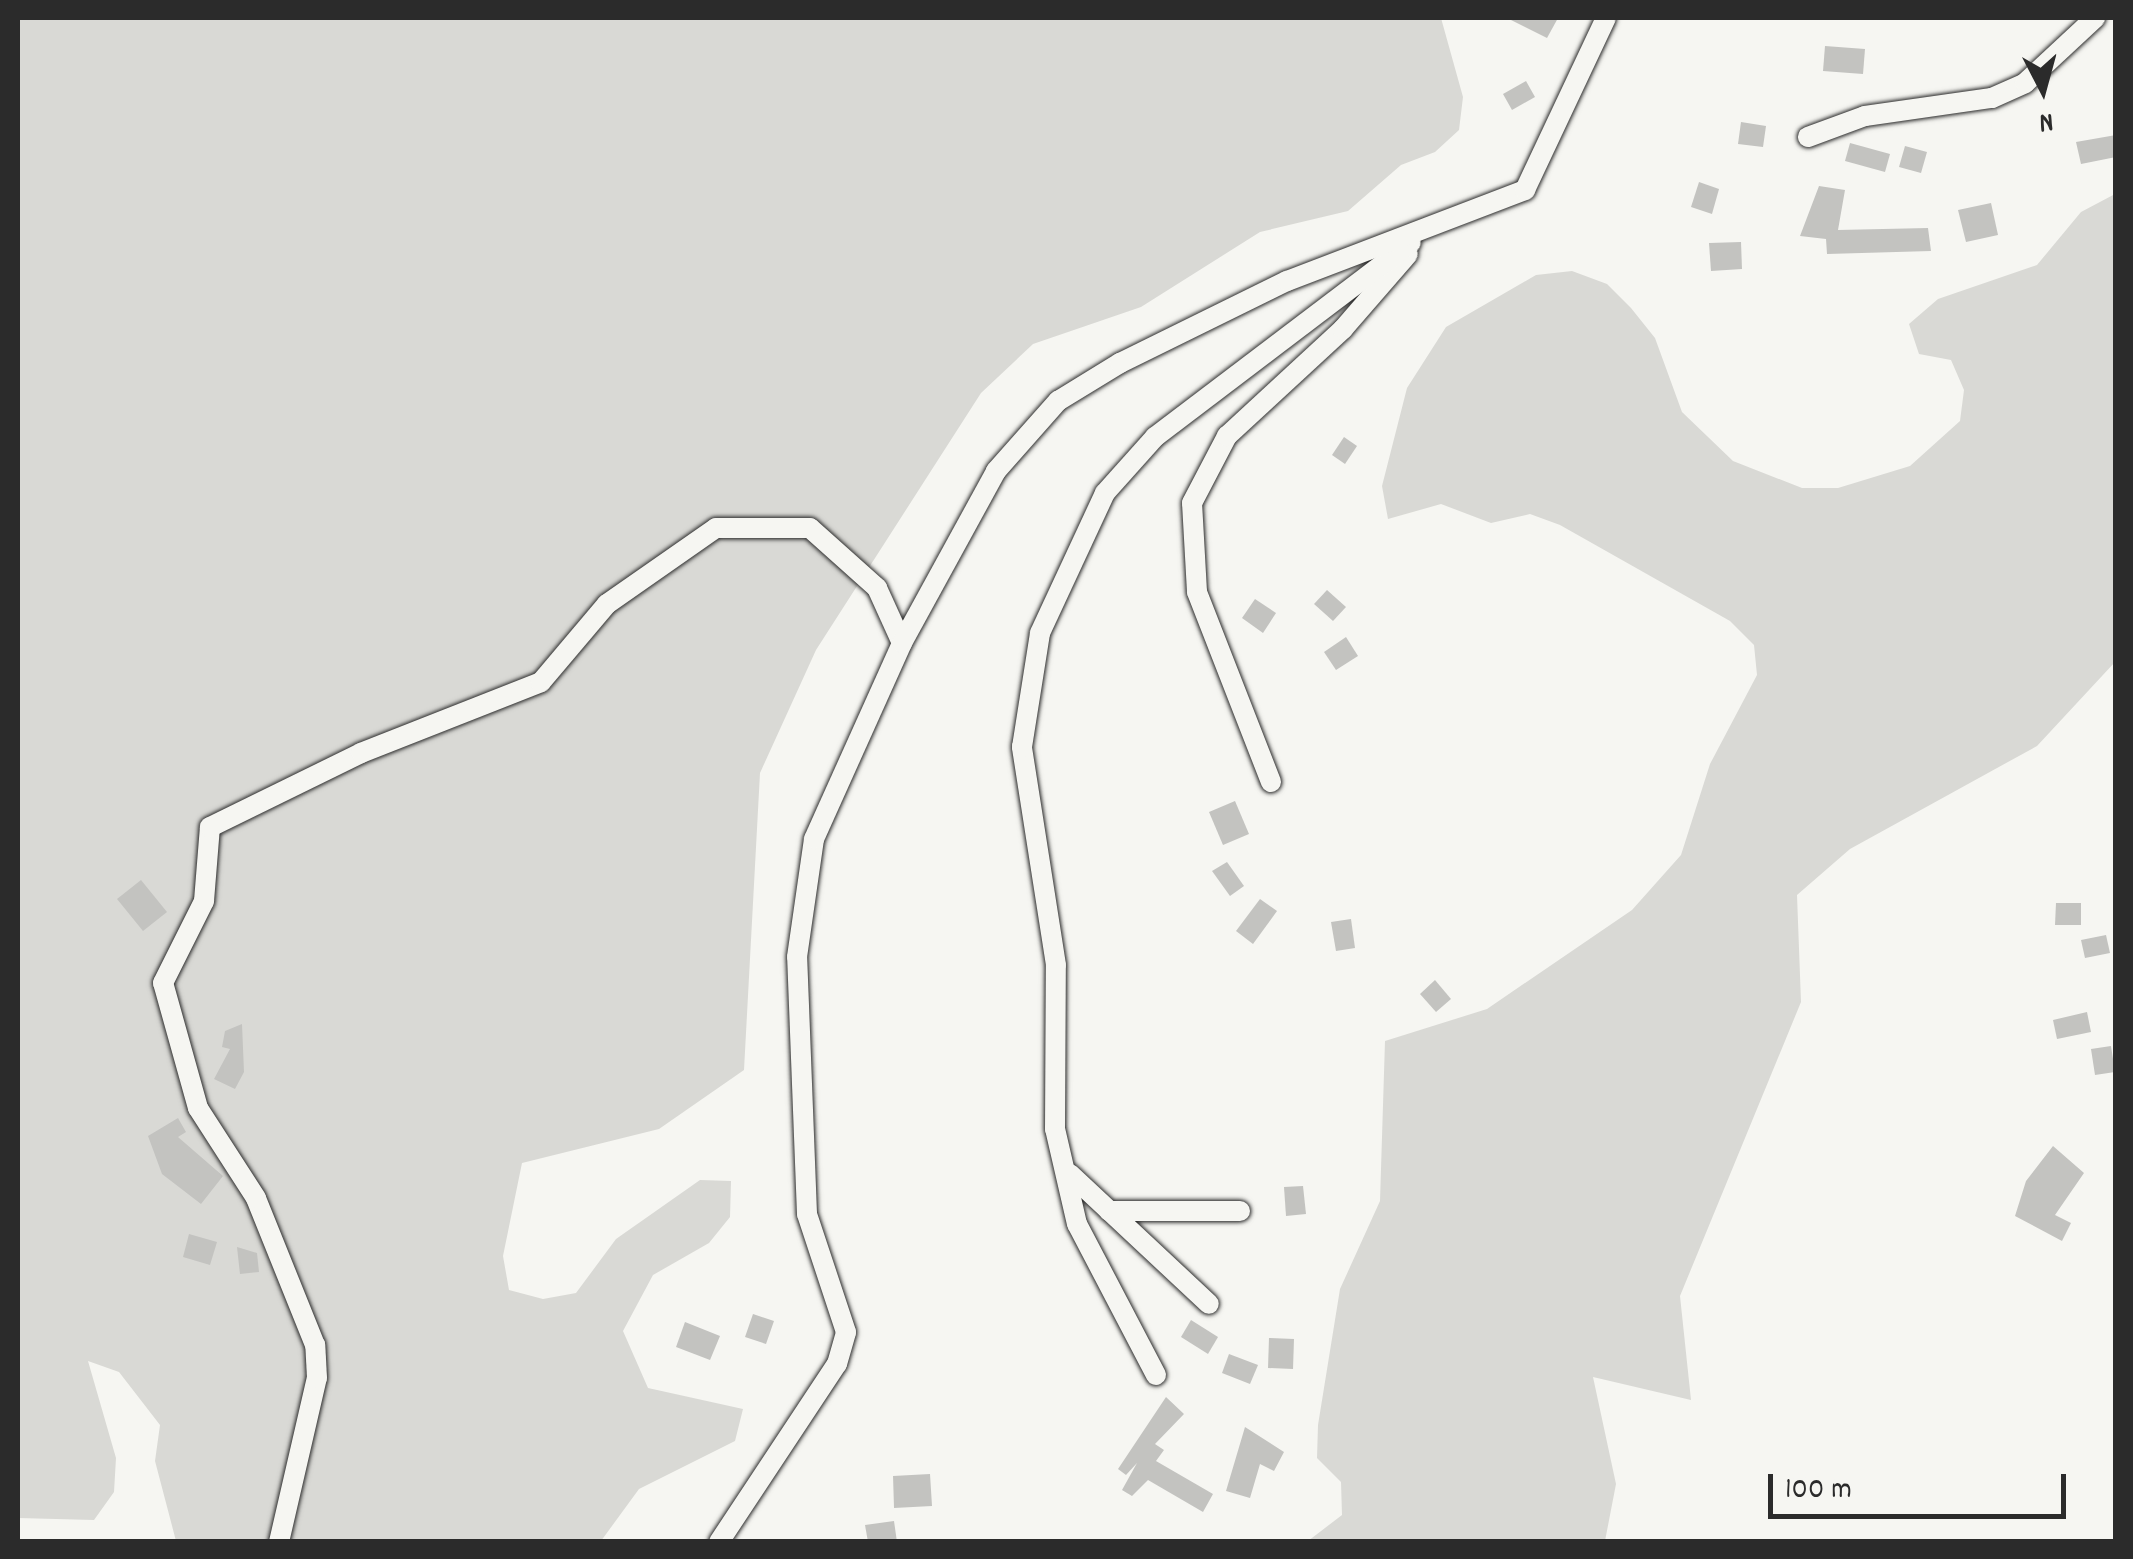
<!DOCTYPE html>
<style>
body{margin:0}
#map{position:relative;width:2133px;height:1559px;overflow:hidden;background:#f6f6f2;font-family:Dekko,sans-serif}
div>[style]{position:absolute}
[style*='--x']{left:calc(var(--x)*1px);top:calc(var(--y)*1px);width:calc(var(--w)*1px);rotate:calc(var(--a)*1deg)}
.green>*{inset:0;background:#d9d9d5}
.building>*{inset:0;background:#c3c3c0}
.roads{filter:drop-shadow(0 0 2px #2b2b2b) drop-shadow(0 0 2px #2b2b2b)}
.minor>*{height:20px;margin:-10px;padding:0 10px;transform-origin:10px;border-radius:10px;background:#f6f6f2}
span{translate:-50% -50%;white-space:nowrap;text-align:center;line-height:1.15;-webkit-text-stroke:9px #f6f6f2;paint-order:stroke}
.frame{position:absolute;inset:0;border:20px solid #2b2b2b;pointer-events:none}
.north{position:absolute;left:1993px;top:40px;width:100px;height:100px;-webkit-text-stroke:8px #f6f6f2;paint-order:stroke;rotate:174deg;font-size:28px;font-weight:700;line-height:40px;text-align:center;color:#2b2b2b}
.north::after{content:'';display:block;margin:auto;width:35px;height:45px;background:#2b2b2b;clip-path:polygon(50% 0,100% 100%,50% 72%,0 100%)}
.scale{position:absolute;left:1768px;top:1474px;width:298px;height:45px;box-sizing:border-box;border:5px solid #2b2b2b;border-top:0;padding-left:12px;font-size:30px;line-height:35px;white-space:nowrap;color:#2b2b2b;-webkit-text-stroke:8px #f6f6f2;paint-order:stroke}
</style>
<div id="map">
<div class="green">
<div style="clip-path:polygon(18px 18px,1441px 18px,1463px 97px,1459px 130px,1435px 152px,1401px 165px,1348px 211px,1260px 232px,1141px 307px,1033px 344px,981px 393px,816px 650px,760px 773px,744px 1070px,659px 1129px,522px 1163px,503px 1256px,509px 1290px,543px 1299px,576px 1293px,616px 1239px,700px 1180px,731px 1181px,730px 1217px,709px 1243px,653px 1275px,623px 1331px,648px 1388px,743px 1409px,735px 1441px,639px 1489px,601px 1541px,176px 1541px,155px 1461px,160px 1425px,119px 1372px,88px 1361px,116px 1458px,114px 1492px,94px 1520px,18px 1518px)"></div>
<div style="clip-path:polygon(2115px 194px,2115px 662px,2037px 746px,1850px 849px,1797px 895px,1801px 1002px,1680px 1296px,1691px 1400px,1593px 1377px,1616px 1484px,1605px 1541px,1308px 1541px,1342px 1515px,1341px 1482px,1317px 1458px,1318px 1425px,1340px 1289px,1380px 1201px,1385px 1041px,1487px 1009px,1632px 910px,1681px 855px,1710px 764px,1757px 675px,1754px 645px,1730px 621px,1560px 525px,1530px 514px,1491px 523px,1441px 504px,1388px 519px,1382px 486px,1407px 388px,1446px 327px,1536px 275px,1572px 271px,1607px 284px,1631px 308px,1655px 338px,1682px 412px,1733px 461px,1802px 488px,1838px 488px,1910px 466px,1960px 421px,1964px 390px,1951px 360px,1919px 354px,1909px 324px,1938px 299px,2037px 265px,2081px 212px)"></div>
</div>
<div class="building">
<div style="clip-path:polygon(1507px 18px,1558px 18px,1547px 38px)"></div>
<div style="clip-path:polygon(1825px 46px,1865px 49px,1863px 74px,1823px 71px)"></div>
<div style="clip-path:polygon(1526px 81px,1535px 97px,1512px 110px,1503px 94px)"></div>
<div style="clip-path:polygon(1741px 122px,1766px 126px,1763px 147px,1738px 144px)"></div>
<div style="clip-path:polygon(2116px 135px,2116px 157px,2081px 164px,2076px 142px)"></div>
<div style="clip-path:polygon(1850px 143px,1890px 154px,1885px 172px,1845px 161px)"></div>
<div style="clip-path:polygon(1905px 146px,1927px 152px,1921px 173px,1899px 167px)"></div>
<div style="clip-path:polygon(1699px 182px,1719px 189px,1712px 214px,1691px 207px)"></div>
<div style="clip-path:polygon(1819px 186px,1845px 190px,1838px 230px,1928px 228px,1931px 251px,1827px 254px,1826px 239px,1800px 236px)"></div>
<div style="clip-path:polygon(1991px 203px,1998px 235px,1966px 242px,1958px 210px)"></div>
<div style="clip-path:polygon(1741px 242px,1742px 269px,1711px 271px,1709px 243px)"></div>
<div style="clip-path:polygon(1344px 437px,1357px 446px,1345px 464px,1332px 455px)"></div>
<div style="clip-path:polygon(1327px 590px,1346px 607px,1333px 621px,1314px 604px)"></div>
<div style="clip-path:polygon(1255px 599px,1276px 613px,1263px 633px,1242px 618px)"></div>
<div style="clip-path:polygon(1346px 637px,1358px 656px,1336px 670px,1324px 652px)"></div>
<div style="clip-path:polygon(1235px 801px,1249px 834px,1223px 845px,1209px 812px)"></div>
<div style="clip-path:polygon(1227px 862px,1244px 886px,1230px 896px,1212px 871px)"></div>
<div style="clip-path:polygon(141px 880px,167px 912px,143px 931px,117px 899px)"></div>
<div style="clip-path:polygon(1260px 899px,1277px 911px,1253px 944px,1236px 931px)"></div>
<div style="clip-path:polygon(2056px 903px,2081px 903px,2081px 925px,2055px 925px)"></div>
<div style="clip-path:polygon(1351px 919px,1355px 948px,1336px 951px,1331px 922px)"></div>
<div style="clip-path:polygon(2106px 935px,2110px 953px,2085px 958px,2081px 940px)"></div>
<div style="clip-path:polygon(1435px 980px,1451px 999px,1436px 1012px,1420px 994px)"></div>
<div style="clip-path:polygon(2087px 1012px,2091px 1032px,2057px 1039px,2053px 1020px)"></div>
<div style="clip-path:polygon(242px 1024px,244px 1072px,235px 1089px,214px 1079px,230px 1049px,222px 1047px,225px 1031px)"></div>
<div style="clip-path:polygon(2111px 1046px,2115px 1072px,2095px 1075px,2091px 1049px)"></div>
<div style="clip-path:polygon(178px 1118px,186px 1132px,178px 1137px,223px 1176px,201px 1204px,162px 1174px,148px 1136px)"></div>
<div style="clip-path:polygon(2053px 1146px,2084px 1173px,2055px 1215px,2071px 1223px,2062px 1241px,2015px 1216px,2026px 1181px)"></div>
<div style="clip-path:polygon(1303px 1186px,1306px 1214px,1286px 1216px,1284px 1187px)"></div>
<div style="clip-path:polygon(189px 1234px,217px 1242px,210px 1265px,183px 1257px)"></div>
<div style="clip-path:polygon(237px 1247px,257px 1253px,259px 1272px,240px 1274px)"></div>
<div style="clip-path:polygon(753px 1314px,774px 1321px,766px 1344px,745px 1337px)"></div>
<div style="clip-path:polygon(1191px 1320px,1218px 1337px,1208px 1354px,1181px 1337px)"></div>
<div style="clip-path:polygon(685px 1322px,720px 1336px,710px 1360px,676px 1347px)"></div>
<div style="clip-path:polygon(1269px 1338px,1294px 1339px,1293px 1369px,1268px 1368px)"></div>
<div style="clip-path:polygon(1229px 1354px,1258px 1365px,1250px 1384px,1222px 1373px)"></div>
<div style="clip-path:polygon(1166px 1397px,1184px 1414px,1155px 1444px,1164px 1450px,1156px 1461px,1213px 1494px,1203px 1512px,1148px 1480px,1132px 1496px,1122px 1490px,1137px 1463px,1126px 1475px,1118px 1469px)"></div>
<div style="clip-path:polygon(1245px 1427px,1284px 1452px,1274px 1471px,1260px 1464px,1250px 1498px,1226px 1491px)"></div>
<div style="clip-path:polygon(930px 1474px,932px 1506px,894px 1508px,893px 1476px)"></div>
<div style="clip-path:polygon(894px 1521px,897px 1542px,868px 1542px,865px 1525px)"></div>
</div>
<div class="roads">
<div class="minor">
<div style="--x:1808;--y:137;--w:61;--a:-20.2"></div>
<div style="--x:1865;--y:116;--w:128;--a:-8.1"></div>
<div style="--x:1992;--y:98;--w:36;--a:-24"></div>
<div style="--x:2025;--y:83;--w:96;--a:-42.9"></div>
<div style="--x:1271;--y:782;--w:204;--a:-111.3"></div>
<div style="--x:1197;--y:592;--w:89;--a:-93.2"></div>
<div style="--x:1192;--y:503;--w:76;--a:-62.4"></div>
<div style="--x:1227;--y:436;--w:158;--a:-42.7"></div>
<div style="--x:1343;--y:329;--w:99;--a:-49.1"></div>
<div style="--x:1070;--y:1174;--w:190;--a:43.1"></div>
<div style="--x:1109;--y:1211;--w:131;--a:0"></div>
<div style="--x:1156;--y:1375;--w:170;--a:-117.6"></div>
<div style="--x:1077;--y:1224;--w:98;--a:-103"></div>
<div style="--x:1055;--y:1129;--w:164;--a:-89.7"></div>
<div style="--x:1056;--y:965;--w:221;--a:-98.9"></div>
<div style="--x:1022;--y:747;--w:115;--a:-81"></div>
<div style="--x:1040;--y:633;--w:154;--a:-65.1"></div>
<div style="--x:1105;--y:493;--w:75;--a:-48.2"></div>
<div style="--x:1155;--y:437;--w:321;--a:-37.2"></div>
<div style="--x:279;--y:1542;--w:168;--a:-77"></div>
<div style="--x:317;--y:1378;--w:33;--a:-93"></div>
<div style="--x:315;--y:1345;--w:158;--a:-111.9"></div>
<div style="--x:256;--y:1198;--w:107;--a:-122.8"></div>
<div style="--x:198;--y:1108;--w:130;--a:-105.6"></div>
<div style="--x:163;--y:983;--w:92;--a:-63.4"></div>
<div style="--x:204;--y:901;--w:74;--a:-85.4"></div>
<div style="--x:210;--y:827;--w:168;--a:-26.1"></div>
<div style="--x:361;--y:753;--w:193;--a:-21.5"></div>
<div style="--x:541;--y:682;--w:102;--a:-49.8"></div>
<div style="--x:607;--y:604;--w:133;--a:-34.9"></div>
<div style="--x:716;--y:528;--w:94;--a:0"></div>
<div style="--x:810;--y:528;--w:90;--a:41.8"></div>
<div style="--x:877;--y:588;--w:60;--a:65.6"></div>
<div style="--x:719;--y:1542;--w:214;--a:-56.5"></div>
<div style="--x:837;--y:1364;--w:33;--a:-74"></div>
<div style="--x:846;--y:1332;--w:124;--a:-108.3"></div>
<div style="--x:807;--y:1214;--w:257;--a:-92.2"></div>
<div style="--x:797;--y:957;--w:119;--a:-81.8"></div>
<div style="--x:814;--y:839;--w:215;--a:-65.8"></div>
<div style="--x:902;--y:643;--w:196;--a:-61.3"></div>
<div style="--x:996;--y:471;--w:94;--a:-48.5"></div>
<div style="--x:1058;--y:401;--w:73;--a:-31.5"></div>
<div style="--x:1120;--y:363;--w:186;--a:-26.2"></div>
<div style="--x:1287;--y:281;--w:255;--a:-20.9"></div>
<div style="--x:1525;--y:190;--w:190;--a:-64.8"></div>
</div>
</div>
<div class="frame"></div>
<div class="north">N</div>
<div class="scale">100 m</div>
</div>
